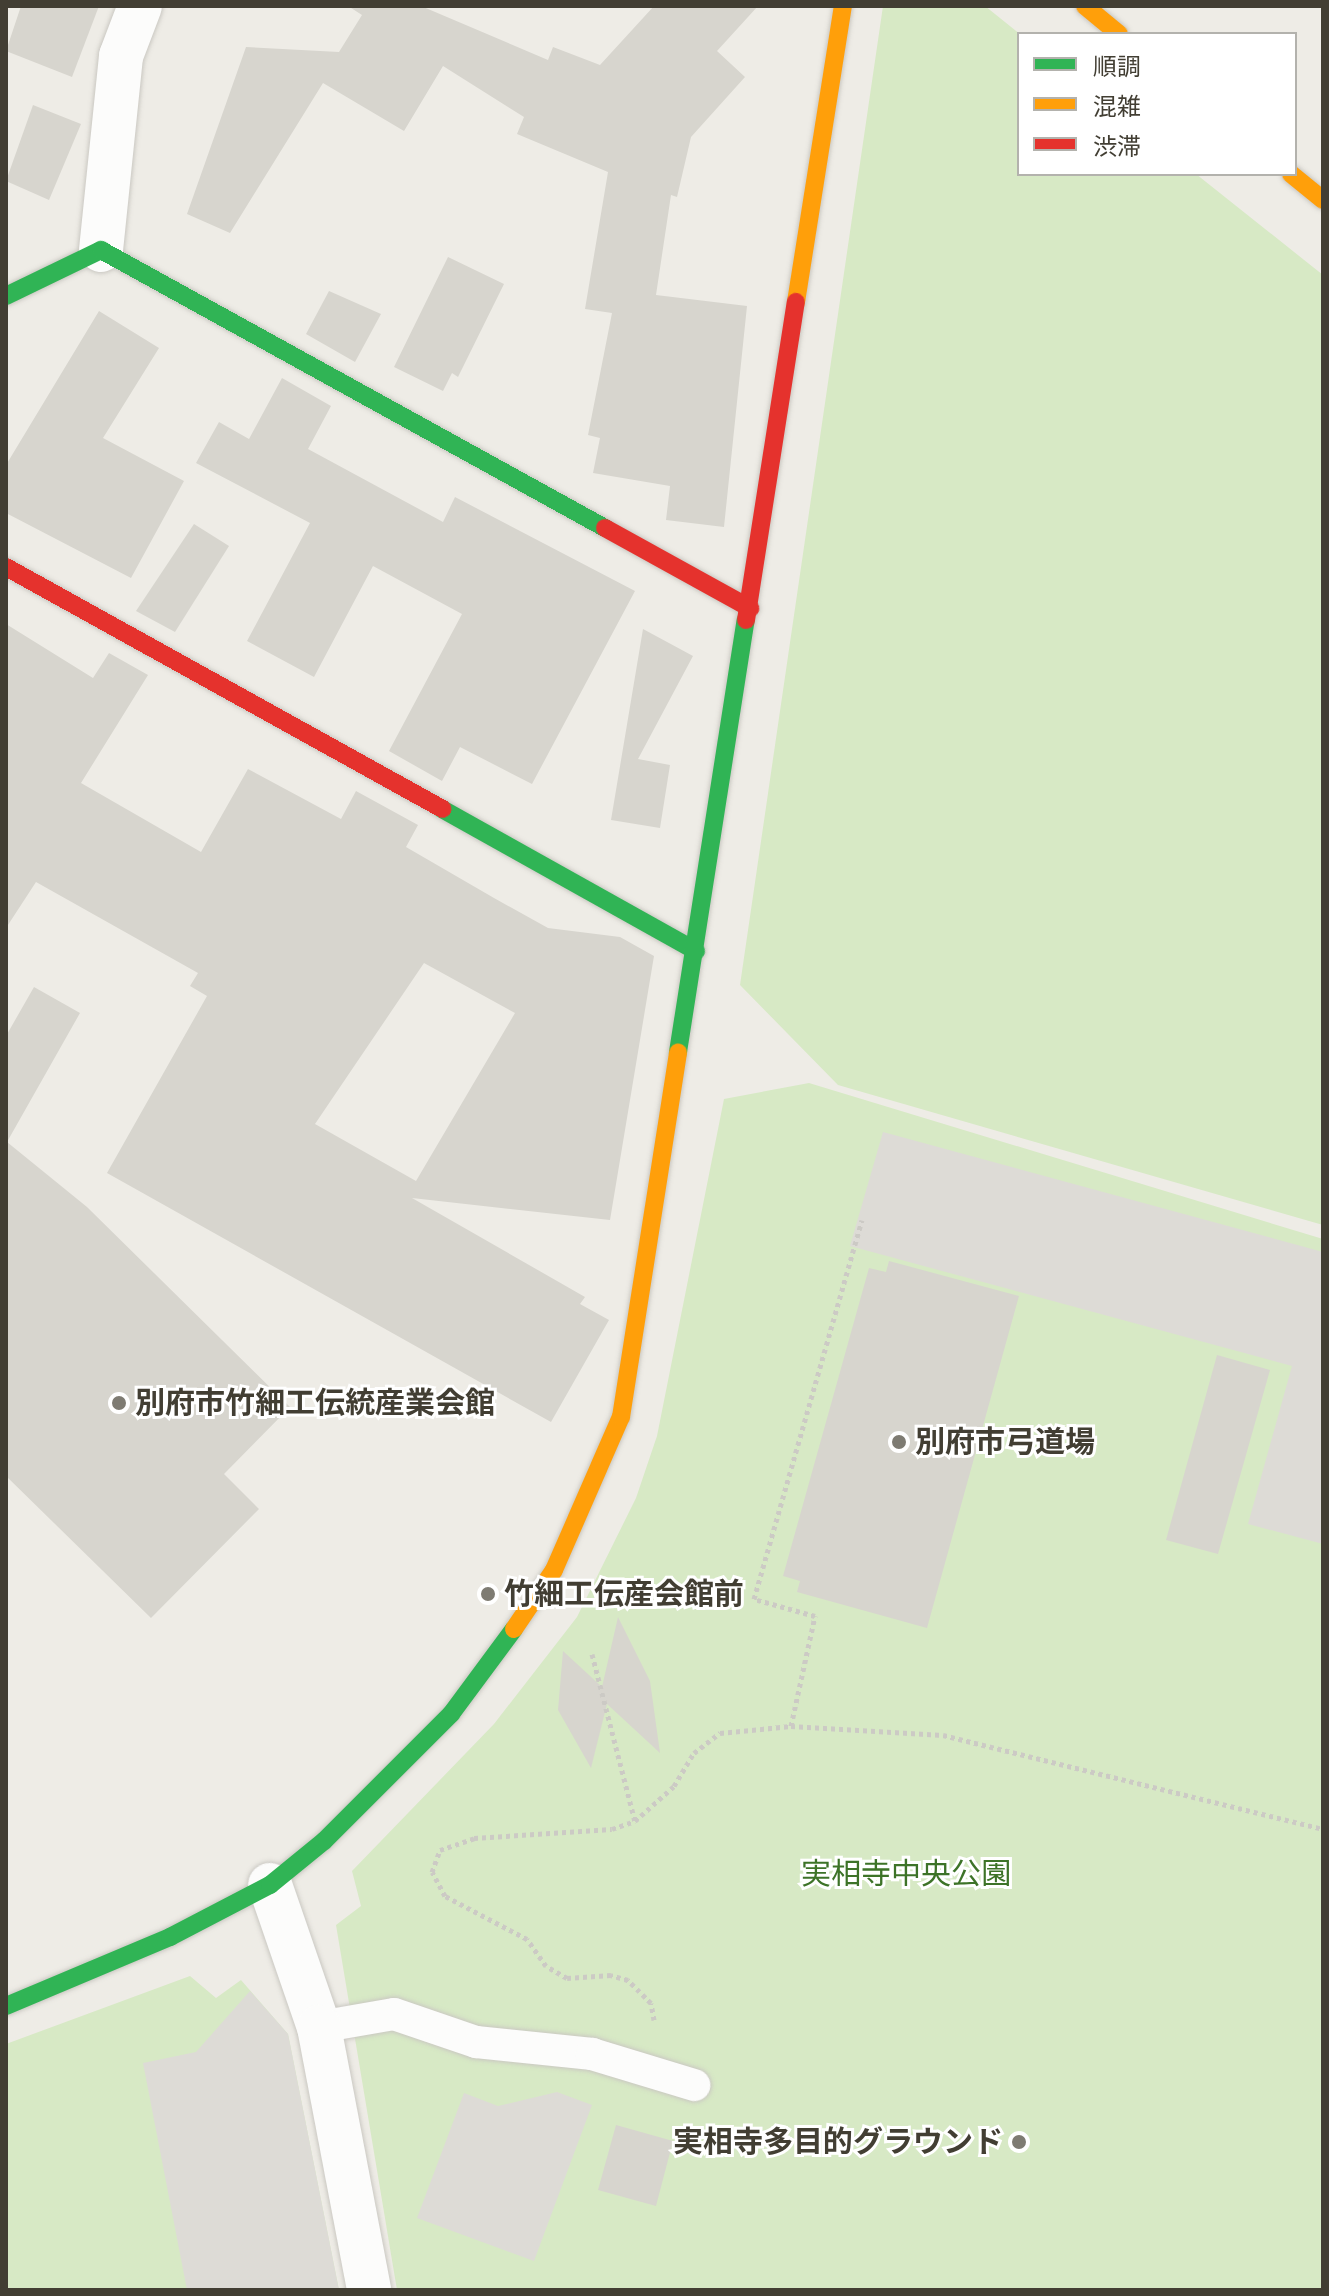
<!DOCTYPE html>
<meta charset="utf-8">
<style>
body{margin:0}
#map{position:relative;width:1329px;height:2296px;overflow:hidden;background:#eeece6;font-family:Karla,"Noto Sans JP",sans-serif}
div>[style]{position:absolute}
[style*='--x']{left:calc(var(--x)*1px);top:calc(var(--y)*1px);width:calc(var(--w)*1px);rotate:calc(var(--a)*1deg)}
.green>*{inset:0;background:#d7e9c5}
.parking>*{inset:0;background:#dddbd6}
.building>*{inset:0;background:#d7d5ce}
.path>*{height:5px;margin-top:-2.5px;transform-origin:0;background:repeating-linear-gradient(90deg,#cccac5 0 4px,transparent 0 8px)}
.roads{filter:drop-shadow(0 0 2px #cac8c2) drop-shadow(0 0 2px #cac8c2)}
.lane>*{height:32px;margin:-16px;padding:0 16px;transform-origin:16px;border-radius:16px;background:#fcfcfb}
.street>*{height:44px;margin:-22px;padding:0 22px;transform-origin:22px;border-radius:22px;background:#fcfcfb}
.fast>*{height:18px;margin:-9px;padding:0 9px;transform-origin:9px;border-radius:9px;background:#30b455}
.slow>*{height:18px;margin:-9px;padding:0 9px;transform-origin:9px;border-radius:9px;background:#ff9f0a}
.jam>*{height:18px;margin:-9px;padding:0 9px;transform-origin:9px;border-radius:9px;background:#e5322d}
.dots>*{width:22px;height:22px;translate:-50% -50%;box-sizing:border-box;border:4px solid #fff;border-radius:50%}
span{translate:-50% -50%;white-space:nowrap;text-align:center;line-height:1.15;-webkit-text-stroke:6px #fff;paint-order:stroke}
.poi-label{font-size:30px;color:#423e33;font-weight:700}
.left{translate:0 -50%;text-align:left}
.right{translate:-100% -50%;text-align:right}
.park-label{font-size:30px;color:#3d7328}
.frame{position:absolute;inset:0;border:8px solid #423e33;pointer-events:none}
.legend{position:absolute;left:1017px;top:32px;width:280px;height:144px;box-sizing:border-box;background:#fff;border:2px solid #b3b2ad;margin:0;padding:10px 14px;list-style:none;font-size:24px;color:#423e33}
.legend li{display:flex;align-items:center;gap:16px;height:40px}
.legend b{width:40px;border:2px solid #b3b2ad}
</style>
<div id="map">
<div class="green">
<div style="clip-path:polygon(883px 6px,985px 6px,1020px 34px,1019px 174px,1196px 174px,1323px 275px,1323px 1225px,838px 1085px,740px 985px)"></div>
<div style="clip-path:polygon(809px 1083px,1323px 1239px,1323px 2290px,397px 2290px,336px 1925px,361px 1906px,352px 1871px,494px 1724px,577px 1617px,636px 1498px,657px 1436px,724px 1099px)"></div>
<div style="clip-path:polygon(190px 1976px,216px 1998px,241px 1980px,288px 2034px,339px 2290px,6px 2290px,6px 2044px)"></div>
</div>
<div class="parking">
<div style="clip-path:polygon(883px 1132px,1323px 1252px,1323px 1544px,1248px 1524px,1292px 1366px,850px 1246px)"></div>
<div style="clip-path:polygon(250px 1991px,288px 2034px,339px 2290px,187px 2290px,143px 2063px,196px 2052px)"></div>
<div style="clip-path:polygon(557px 2092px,592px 2105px,534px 2261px,417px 2218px,464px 2093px,498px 2106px)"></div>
</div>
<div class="building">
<div style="clip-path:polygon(21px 6px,99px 6px,72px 77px,6px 51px)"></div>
<div style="clip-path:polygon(348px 6px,421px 6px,548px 60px,553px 47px,600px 65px,654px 6px,758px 6px,717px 51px,745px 77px,691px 137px,677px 197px,671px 195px,656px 295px,747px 306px,724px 527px,666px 520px,670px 486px,593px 473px,600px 438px,588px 435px,612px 313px,585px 309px,608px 172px,517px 134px,524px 117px,443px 66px,404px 131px,323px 83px,230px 233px,187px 214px,246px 47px,339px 52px,362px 15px)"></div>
<div style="clip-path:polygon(33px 105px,81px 124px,49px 200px,6px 181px)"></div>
<div style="clip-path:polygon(448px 257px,504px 284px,458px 377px,452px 373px,443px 391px,394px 367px)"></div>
<div style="clip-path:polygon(329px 291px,381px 314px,355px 362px,306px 334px)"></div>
<div style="clip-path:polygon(99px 311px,159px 348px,103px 438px,184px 481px,131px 578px,6px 513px,6px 465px)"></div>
<div style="clip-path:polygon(282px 378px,331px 406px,308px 449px,443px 522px,455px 497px,635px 591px,532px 784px,460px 747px,442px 781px,389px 751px,462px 614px,373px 566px,314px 677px,247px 641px,310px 523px,196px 463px,219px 422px,249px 439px)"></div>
<div style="clip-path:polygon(194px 524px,229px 546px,175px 632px,136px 611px)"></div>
<div style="clip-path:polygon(evenodd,6px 624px,93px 678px,109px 653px,148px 675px,81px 783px,201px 852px,248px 769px,341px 819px,356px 791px,418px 825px,406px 847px,494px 898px,548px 928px,620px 937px,654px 956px,610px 1220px,412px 1198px,585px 1297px,580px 1304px,609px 1320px,551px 1422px,107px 1173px,207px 996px,190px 986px,198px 973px,36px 882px,6px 928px,6px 624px,424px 963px,515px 1013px,416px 1181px,315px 1124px,424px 963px)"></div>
<div style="clip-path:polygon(643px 629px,693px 656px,638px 759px,670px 765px,660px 828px,611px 820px)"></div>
<div style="clip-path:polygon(34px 987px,80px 1013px,7px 1142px,87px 1207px,290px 1407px,224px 1474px,259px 1509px,151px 1618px,6px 1476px,6px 1036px)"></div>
<div style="clip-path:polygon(889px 1261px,1019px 1296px,927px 1628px,797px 1592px,800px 1581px,783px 1576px,869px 1268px,886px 1272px)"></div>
<div style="clip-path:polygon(1217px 1355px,1270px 1370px,1218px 1554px,1166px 1540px)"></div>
<div style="clip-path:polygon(618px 1617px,650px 1681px,660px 1753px,607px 1704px,591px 1768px,558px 1710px,563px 1651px,602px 1687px)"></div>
<div style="clip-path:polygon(616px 2125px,673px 2141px,656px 2206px,598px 2190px)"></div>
</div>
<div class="path">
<div style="--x:592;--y:1654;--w:172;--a:75.6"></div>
<div style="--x:791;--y:1726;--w:113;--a:-77.7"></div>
<div style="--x:815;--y:1616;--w:63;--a:-164.4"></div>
<div style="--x:754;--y:1599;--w:394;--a:-74.1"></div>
<div style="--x:654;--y:2020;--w:17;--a:-100"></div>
<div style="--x:651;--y:2003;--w:33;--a:-135"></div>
<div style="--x:628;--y:1980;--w:18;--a:-164"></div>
<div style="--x:611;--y:1975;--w:44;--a:176.1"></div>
<div style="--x:567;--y:1978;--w:24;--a:-150"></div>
<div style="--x:546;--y:1966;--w:33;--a:-125"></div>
<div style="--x:527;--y:1939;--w:93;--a:-152.3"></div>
<div style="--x:445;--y:1896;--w:27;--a:-118"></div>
<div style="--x:432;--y:1872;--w:23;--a:-70"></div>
<div style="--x:440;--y:1850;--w:36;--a:-19"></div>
<div style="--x:474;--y:1838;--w:138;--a:-3.7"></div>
<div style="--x:612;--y:1829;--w:24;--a:-19"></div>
<div style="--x:635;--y:1821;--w:52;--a:-41.9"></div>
<div style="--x:674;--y:1786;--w:39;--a:-59"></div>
<div style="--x:694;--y:1753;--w:33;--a:-38"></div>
<div style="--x:720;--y:1733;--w:71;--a:-5.6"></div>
<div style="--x:791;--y:1726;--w:152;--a:3.4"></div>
<div style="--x:943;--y:1735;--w:391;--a:13.9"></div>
</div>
<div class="roads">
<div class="lane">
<div style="--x:319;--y:2027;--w:76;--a:-9.8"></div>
<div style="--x:394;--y:2014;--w:87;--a:18.9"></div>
<div style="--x:476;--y:2042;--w:117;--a:5.9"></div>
<div style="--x:592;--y:2054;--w:107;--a:16.9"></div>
</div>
<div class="street">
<div style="--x:101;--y:250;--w:195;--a:-84.1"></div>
<div style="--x:121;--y:56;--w:53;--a:-69.2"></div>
<div style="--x:270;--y:1885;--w:150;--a:71"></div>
<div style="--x:319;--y:2027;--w:268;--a:79.2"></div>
</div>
<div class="fast">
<div style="--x:6;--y:296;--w:106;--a:-25.8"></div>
<div style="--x:101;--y:250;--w:576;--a:28.88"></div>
<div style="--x:442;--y:809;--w:291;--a:29.2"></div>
<div style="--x:678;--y:1052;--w:437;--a:-81.1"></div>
<div style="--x:6;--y:2006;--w:178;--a:-22.8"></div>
<div style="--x:170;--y:1937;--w:113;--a:-27.5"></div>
<div style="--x:270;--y:1885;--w:70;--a:-39.2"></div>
<div style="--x:324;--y:1841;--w:180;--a:-45"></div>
<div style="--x:451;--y:1714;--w:106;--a:-53.5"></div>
</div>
<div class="slow">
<div style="--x:1085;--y:6;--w:44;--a:39.5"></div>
<div style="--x:1291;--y:174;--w:41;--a:39.1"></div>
<div style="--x:796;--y:302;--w:300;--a:-81"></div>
<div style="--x:514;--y:1629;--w:71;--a:-55.9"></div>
<div style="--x:554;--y:1570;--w:167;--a:-66.4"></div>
<div style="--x:621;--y:1417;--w:369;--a:-81.1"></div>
</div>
<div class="jam">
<div style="--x:605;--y:528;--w:166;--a:28.9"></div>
<div style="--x:6;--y:567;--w:499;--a:29"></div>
<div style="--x:746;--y:620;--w:322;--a:-81.1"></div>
</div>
</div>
<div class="dots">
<div style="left:119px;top:1403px;background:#7e7b72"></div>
<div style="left:899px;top:1442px;background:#7e7b72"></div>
<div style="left:488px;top:1594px;background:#7e7b72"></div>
<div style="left:1019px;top:2142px;background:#7e7b72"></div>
</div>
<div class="poi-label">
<span class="left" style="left:135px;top:1403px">別府市竹細工伝統産業会館</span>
<span class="left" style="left:915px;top:1442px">別府市弓道場</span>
<span class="left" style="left:504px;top:1594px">竹細工伝産会館前</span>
<span class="right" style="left:1003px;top:2142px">実相寺多目的グラウンド</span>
</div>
<div class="park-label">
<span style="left:906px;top:1874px">実相寺中央公園</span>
</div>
<div class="frame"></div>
<ul class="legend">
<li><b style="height:10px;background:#30b455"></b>順調</li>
<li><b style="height:10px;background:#ff9f0a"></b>混雑</li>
<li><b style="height:10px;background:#e5322d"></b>渋滞</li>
</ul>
</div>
